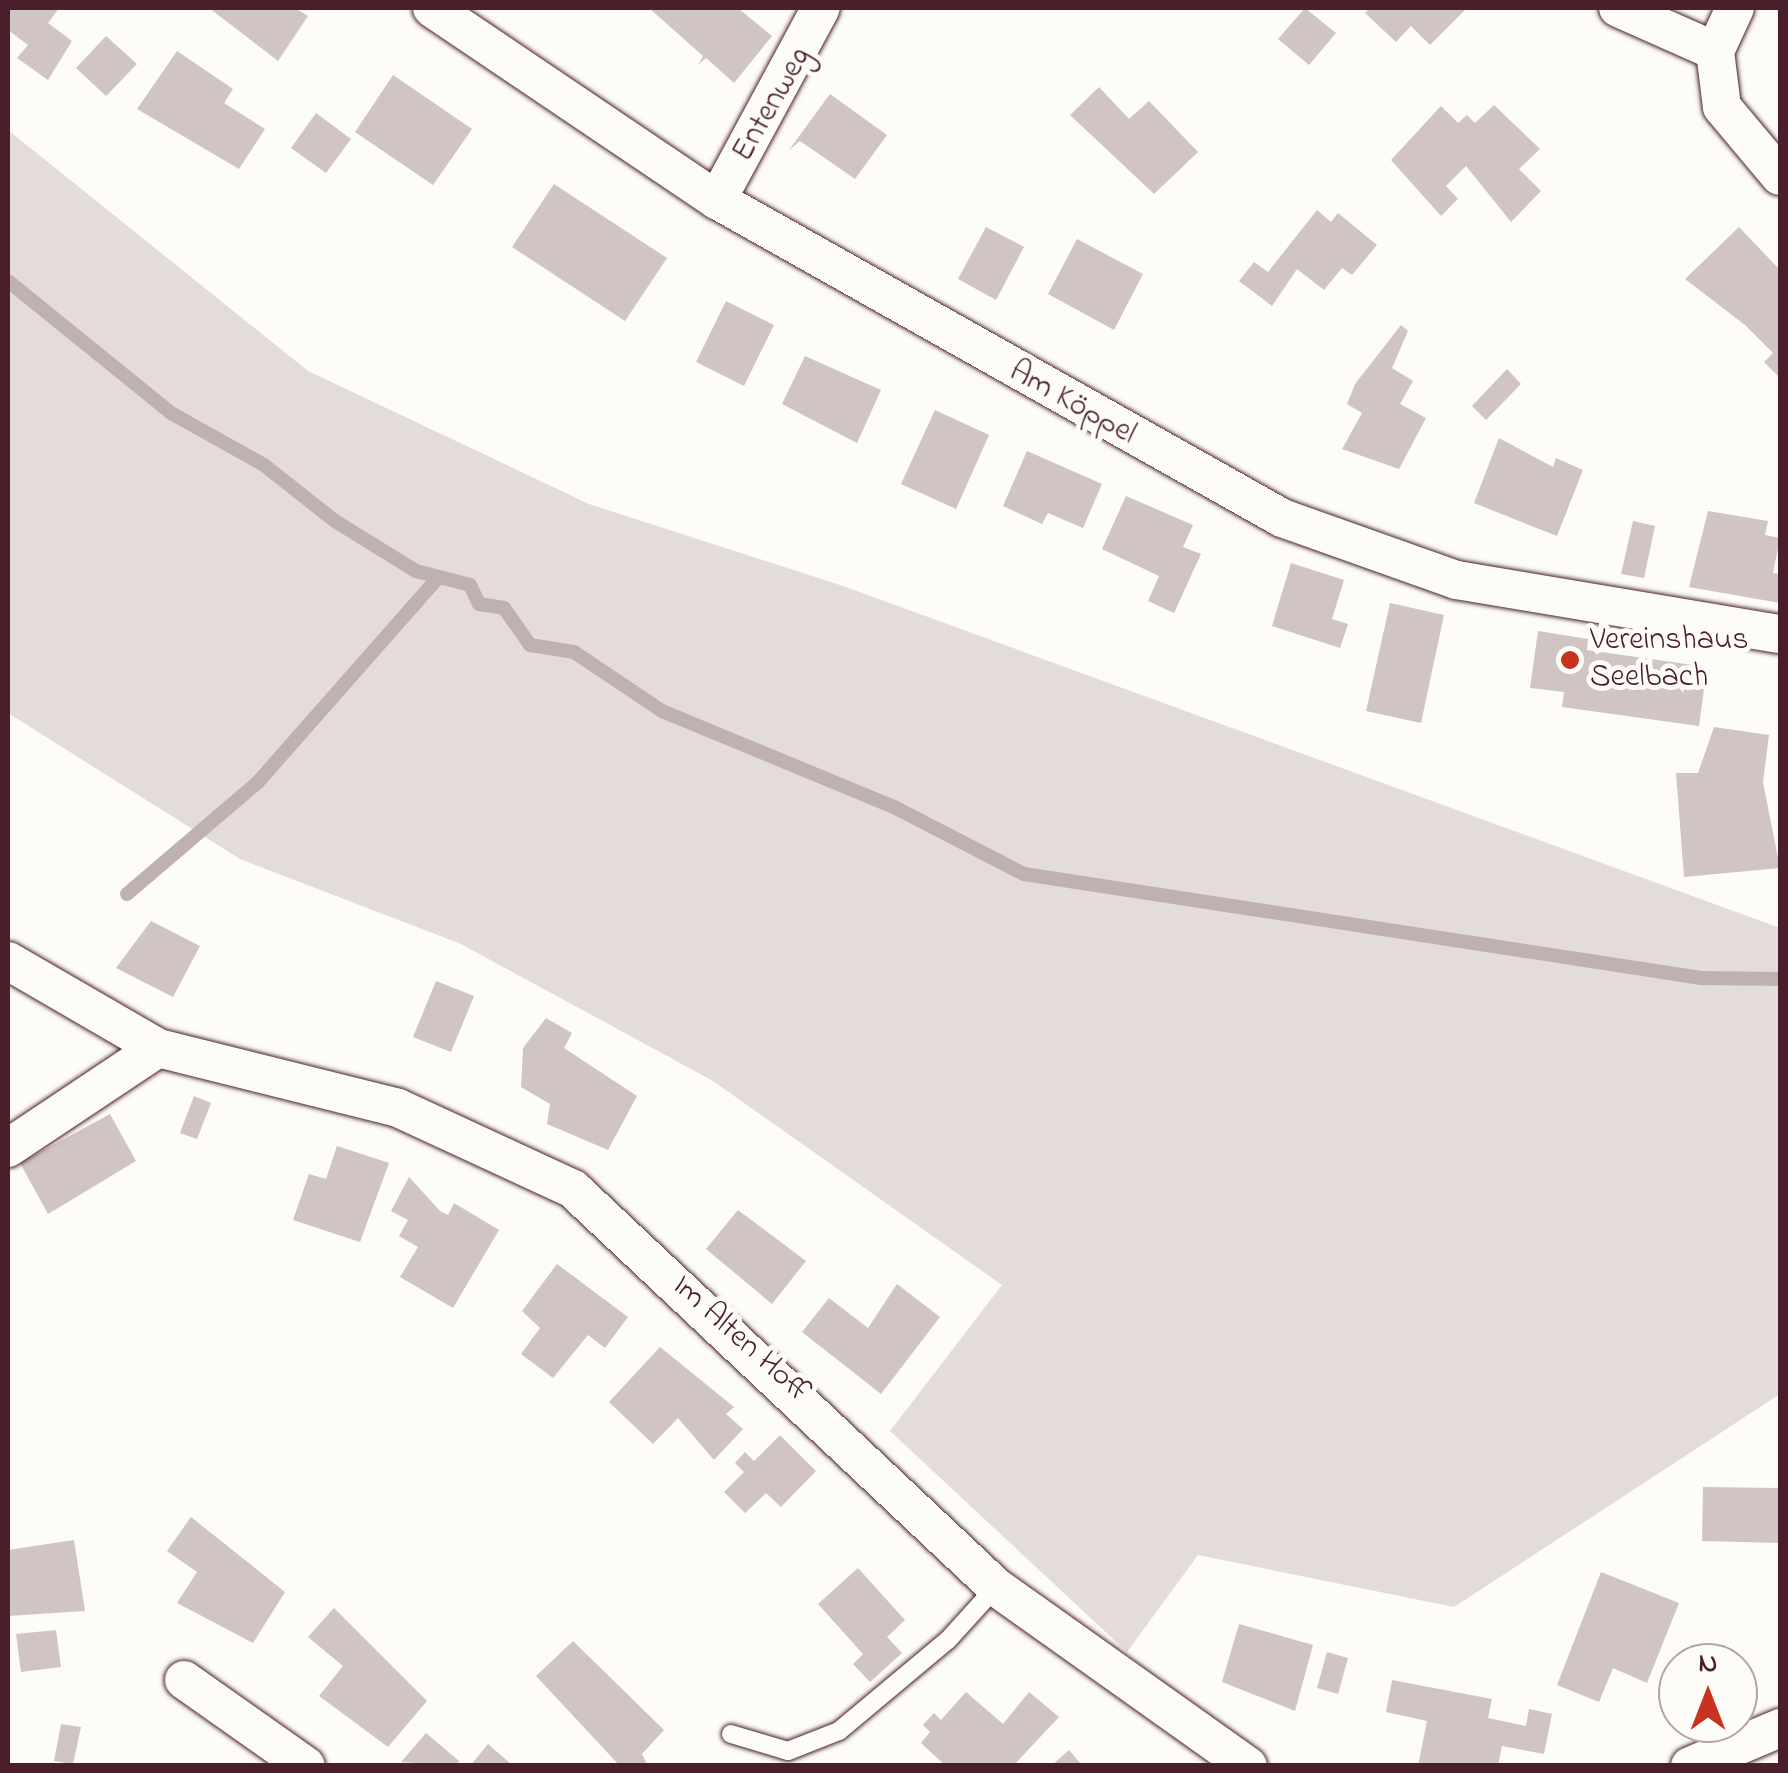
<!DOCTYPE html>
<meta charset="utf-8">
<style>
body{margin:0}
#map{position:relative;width:1788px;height:1773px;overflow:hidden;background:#fdfcf7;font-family:"Indie Flower",sans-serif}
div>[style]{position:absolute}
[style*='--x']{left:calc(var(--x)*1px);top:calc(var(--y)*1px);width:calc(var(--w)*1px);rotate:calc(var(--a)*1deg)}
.green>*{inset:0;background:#e3dcda}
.stream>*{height:14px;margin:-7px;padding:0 7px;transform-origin:7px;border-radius:7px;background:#c0b1b1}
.building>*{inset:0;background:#d0c5c4}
.roads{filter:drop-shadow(0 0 2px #4a1f2b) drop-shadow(0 0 2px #4a1f2b)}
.service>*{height:18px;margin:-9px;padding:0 9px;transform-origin:9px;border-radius:9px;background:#fdfcf7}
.minor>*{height:38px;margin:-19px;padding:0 19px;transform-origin:19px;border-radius:19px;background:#fdfcf7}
.dots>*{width:28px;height:28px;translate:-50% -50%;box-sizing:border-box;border:5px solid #fdfcf7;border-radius:50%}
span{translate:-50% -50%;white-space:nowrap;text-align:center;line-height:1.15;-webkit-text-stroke:10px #fdfcf7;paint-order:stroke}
.street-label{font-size:32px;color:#4a1f2b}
.poi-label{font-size:32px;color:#4a1f2b}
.left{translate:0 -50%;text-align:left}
.frame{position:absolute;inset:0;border:10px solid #4a1f2b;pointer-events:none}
.north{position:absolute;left:1658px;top:1643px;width:100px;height:100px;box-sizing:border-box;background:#fdfcf7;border:2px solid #b5a4a5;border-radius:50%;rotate:0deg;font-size:28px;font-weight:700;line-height:40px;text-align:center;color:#4a1f2b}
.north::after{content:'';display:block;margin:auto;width:35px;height:45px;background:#c8321e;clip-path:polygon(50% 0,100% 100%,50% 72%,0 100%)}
</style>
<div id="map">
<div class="green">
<div style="clip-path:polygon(8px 130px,308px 371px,589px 504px,843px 586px,1780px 928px,1780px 1394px,1454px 1607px,1198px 1555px,1127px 1652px,890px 1431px,1002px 1285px,713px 1081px,461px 944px,240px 859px,8px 713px)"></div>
</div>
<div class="stream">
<div style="--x:8;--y:281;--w:210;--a:39"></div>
<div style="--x:171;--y:413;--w:107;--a:29.2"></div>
<div style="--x:264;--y:465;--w:90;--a:38.3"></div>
<div style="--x:335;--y:521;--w:95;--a:31.7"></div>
<div style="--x:416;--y:571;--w:56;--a:14.5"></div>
<div style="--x:470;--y:585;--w:21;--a:65"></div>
<div style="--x:479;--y:604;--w:25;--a:9"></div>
<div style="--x:504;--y:608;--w:45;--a:54.9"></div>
<div style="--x:530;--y:645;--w:45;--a:9"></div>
<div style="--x:574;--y:652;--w:106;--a:33.8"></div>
<div style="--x:662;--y:711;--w:251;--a:22.5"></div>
<div style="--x:894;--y:807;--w:146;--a:27.3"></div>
<div style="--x:1024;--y:874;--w:685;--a:8.73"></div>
<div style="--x:1701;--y:978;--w:79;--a:0.7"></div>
<div style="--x:127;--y:894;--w:172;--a:-40.5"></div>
<div style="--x:258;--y:782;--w:273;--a:-48.6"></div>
</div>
<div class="building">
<div style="clip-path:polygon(8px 8px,59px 8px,48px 23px,72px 41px,48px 80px,17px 58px,28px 45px,8px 30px)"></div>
<div style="clip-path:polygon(209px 8px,295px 8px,308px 16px,278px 61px)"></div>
<div style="clip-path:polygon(649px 8px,738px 8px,772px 36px,734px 83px,706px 58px,698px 65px,703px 56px)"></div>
<div style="clip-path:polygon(1305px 8px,1336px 33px,1309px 65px,1278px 39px)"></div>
<div style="clip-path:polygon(1370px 8px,1467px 8px,1430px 45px,1411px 26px,1396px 42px,1365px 13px)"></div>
<div style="clip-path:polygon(106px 36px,137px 64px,106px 96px,76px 68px)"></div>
<div style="clip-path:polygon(177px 51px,233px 89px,224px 103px,265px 129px,239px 169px,137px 109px)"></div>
<div style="clip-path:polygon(393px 75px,472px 129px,433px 185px,355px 132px)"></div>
<div style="clip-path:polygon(1099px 87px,1129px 119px,1149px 101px,1198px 152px,1154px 194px,1070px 115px)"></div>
<div style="clip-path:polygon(830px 94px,887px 135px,855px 179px,800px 141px,789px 150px)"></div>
<div style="clip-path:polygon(1494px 105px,1540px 149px,1519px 169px,1541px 191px,1511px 222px,1466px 166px,1446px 186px,1458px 199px,1441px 216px,1391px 160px,1441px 106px,1458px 123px,1467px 115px,1475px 123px)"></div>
<div style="clip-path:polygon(316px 113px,351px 139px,326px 173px,291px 148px)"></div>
<div style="clip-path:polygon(554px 184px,667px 258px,625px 321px,512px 247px)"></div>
<div style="clip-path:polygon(1317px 210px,1331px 222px,1338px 213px,1377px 245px,1352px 275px,1342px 268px,1324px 290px,1297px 269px,1272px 306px,1239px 281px,1254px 262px,1268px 272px)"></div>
<div style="clip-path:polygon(986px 227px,1024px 247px,996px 300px,958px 279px)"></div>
<div style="clip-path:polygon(1739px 227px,1780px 270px,1780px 378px,1764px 362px,1773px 353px,1745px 325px,1685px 279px)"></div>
<div style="clip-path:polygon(1077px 239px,1143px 274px,1114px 330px,1048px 294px)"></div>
<div style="clip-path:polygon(726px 301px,774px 325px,744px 386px,696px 362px)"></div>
<div style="clip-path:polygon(1401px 325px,1408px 331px,1392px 368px,1413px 381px,1400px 404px,1426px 418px,1399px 469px,1342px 449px,1362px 413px,1347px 404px,1355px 384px)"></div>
<div style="clip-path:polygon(805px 356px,881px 390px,857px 443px,782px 404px)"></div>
<div style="clip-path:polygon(1507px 369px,1521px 384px,1486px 420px,1472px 406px)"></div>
<div style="clip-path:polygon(935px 410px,989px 435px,956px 509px,901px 484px)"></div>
<div style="clip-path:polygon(1499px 438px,1553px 467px,1556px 458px,1583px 470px,1557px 536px,1474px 503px)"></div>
<div style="clip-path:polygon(1027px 451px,1102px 484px,1083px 528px,1048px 513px,1042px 524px,1003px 506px)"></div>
<div style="clip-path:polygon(1126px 496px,1193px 525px,1183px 547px,1201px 554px,1174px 613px,1148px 601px,1159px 576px,1102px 549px)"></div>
<div style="clip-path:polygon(1708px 511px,1768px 521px,1765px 535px,1780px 538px,1773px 573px,1780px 574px,1780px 603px,1689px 587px)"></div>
<div style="clip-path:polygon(1633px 521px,1655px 526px,1644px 578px,1621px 574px)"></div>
<div style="clip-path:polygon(1291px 563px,1344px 580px,1332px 619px,1348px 624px,1340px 648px,1272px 626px)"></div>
<div style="clip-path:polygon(1390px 603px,1444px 615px,1421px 723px,1366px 711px)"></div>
<div style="clip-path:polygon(1538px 631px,1588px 639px,1587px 650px,1707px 667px,1699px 726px,1562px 707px,1564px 692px,1530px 688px)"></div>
<div style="clip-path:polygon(1714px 727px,1769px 735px,1763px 782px,1780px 868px,1684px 877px,1676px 773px,1698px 773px)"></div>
<div style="clip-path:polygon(151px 921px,200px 946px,173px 997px,116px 968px)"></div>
<div style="clip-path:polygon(436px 981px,474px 996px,451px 1052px,413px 1037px)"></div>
<div style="clip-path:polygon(546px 1018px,572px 1033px,564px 1048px,637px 1096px,608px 1150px,547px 1124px,550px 1104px,521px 1087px,523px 1048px)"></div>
<div style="clip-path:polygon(194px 1096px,211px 1103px,197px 1139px,180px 1133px)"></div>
<div style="clip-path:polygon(110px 1114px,136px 1161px,48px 1214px,20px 1163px)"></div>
<div style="clip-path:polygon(337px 1146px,389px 1163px,360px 1242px,293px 1220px,309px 1174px,326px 1179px)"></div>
<div style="clip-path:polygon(409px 1177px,440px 1211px,448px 1215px,454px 1203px,499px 1230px,453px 1308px,400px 1277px,418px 1247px,399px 1236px,408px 1220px,391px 1211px)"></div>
<div style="clip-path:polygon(738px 1210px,806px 1261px,772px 1304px,706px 1249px)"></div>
<div style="clip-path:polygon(557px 1264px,628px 1317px,605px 1348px,588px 1335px,553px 1378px,521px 1354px,540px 1328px,522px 1311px)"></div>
<div style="clip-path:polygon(897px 1284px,940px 1317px,881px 1394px,802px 1332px,829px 1298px,868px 1328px)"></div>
<div style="clip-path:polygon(660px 1347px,734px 1407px,726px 1414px,743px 1429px,714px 1460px,678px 1418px,653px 1444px,609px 1402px)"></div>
<div style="clip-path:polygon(780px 1435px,816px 1471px,781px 1507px,766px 1493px,745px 1513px,724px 1492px,744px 1472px,735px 1463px,745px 1452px,754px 1461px)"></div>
<div style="clip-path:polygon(1703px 1487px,1780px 1488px,1780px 1543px,1702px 1541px)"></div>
<div style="clip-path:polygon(191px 1517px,285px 1592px,253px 1643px,177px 1603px,197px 1572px,167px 1551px)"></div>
<div style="clip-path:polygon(74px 1540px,85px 1611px,8px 1616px,8px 1550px)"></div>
<div style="clip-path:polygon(858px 1568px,905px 1620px,887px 1637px,902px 1653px,870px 1682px,853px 1664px,863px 1654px,818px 1604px)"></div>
<div style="clip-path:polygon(1601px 1572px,1679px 1603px,1647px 1683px,1613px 1668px,1599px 1702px,1557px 1685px)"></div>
<div style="clip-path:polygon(334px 1608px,427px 1701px,388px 1747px,319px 1696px,343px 1666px,308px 1637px)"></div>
<div style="clip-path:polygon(1239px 1624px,1313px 1645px,1295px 1711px,1222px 1682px)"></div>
<div style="clip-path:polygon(56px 1630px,61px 1667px,21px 1672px,16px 1634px)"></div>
<div style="clip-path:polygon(573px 1641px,664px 1730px,642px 1754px,648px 1766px,620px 1766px,536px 1676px)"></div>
<div style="clip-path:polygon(1327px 1652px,1348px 1658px,1338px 1694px,1317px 1688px)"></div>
<div style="clip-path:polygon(1392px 1680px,1492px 1699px,1488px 1718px,1526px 1726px,1529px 1709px,1552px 1714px,1544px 1754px,1502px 1746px,1498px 1766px,1418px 1766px,1427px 1721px,1386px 1712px)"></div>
<div style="clip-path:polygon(966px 1692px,1003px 1724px,1029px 1692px,1059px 1717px,1013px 1766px,946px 1766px,921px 1743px,930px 1732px,923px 1725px,934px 1713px,941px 1720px)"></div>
<div style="clip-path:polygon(61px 1724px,81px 1727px,73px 1764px,54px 1761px)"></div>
<div style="clip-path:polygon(426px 1733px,459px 1761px,456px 1766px,401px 1762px)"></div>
<div style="clip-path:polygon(488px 1744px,513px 1766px,470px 1766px)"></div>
<div style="clip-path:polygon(1069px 1750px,1081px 1764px,1051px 1766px)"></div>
</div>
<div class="roads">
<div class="service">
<div style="--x:731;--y:1734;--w:59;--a:16.6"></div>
<div style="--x:788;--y:1751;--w:55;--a:-21.4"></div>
<div style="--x:839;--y:1731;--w:142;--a:-39.9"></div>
<div style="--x:948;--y:1640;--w:72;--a:-47.8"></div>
</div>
<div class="minor">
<div style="--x:432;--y:8;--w:344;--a:34"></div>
<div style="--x:717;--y:200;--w:648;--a:29.37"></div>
<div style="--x:1282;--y:518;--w:185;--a:19.6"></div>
<div style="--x:1456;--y:580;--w:328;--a:9.5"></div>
<div style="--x:1618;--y:8;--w:106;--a:23.9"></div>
<div style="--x:1735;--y:8;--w:47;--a:114.9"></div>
<div style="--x:1715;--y:51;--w:56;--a:82.9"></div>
<div style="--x:1722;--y:107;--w:90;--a:50"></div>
<div style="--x:717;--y:200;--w:218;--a:-61.6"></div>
<div style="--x:8;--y:961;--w:173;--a:30.1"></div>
<div style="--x:158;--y:1048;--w:247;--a:14"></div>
<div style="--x:398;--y:1108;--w:193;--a:24.8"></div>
<div style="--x:573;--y:1189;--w:581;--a:43.26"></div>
<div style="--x:996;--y:1587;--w:309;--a:35.4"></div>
<div style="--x:8;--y:1148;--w:180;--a:-33.7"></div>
<div style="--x:184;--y:1680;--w:149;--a:35.2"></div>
<div style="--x:1690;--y:1766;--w:98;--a:-22.9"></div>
</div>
</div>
<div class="dots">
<div style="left:1570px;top:660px;background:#c8321e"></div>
</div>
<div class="street-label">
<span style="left:773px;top:105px;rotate:-60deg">Entenweg</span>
<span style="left:1072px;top:404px;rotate:29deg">Am Köppel</span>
<span style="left:740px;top:1340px;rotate:42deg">Im Alten Hoff</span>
</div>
<div class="poi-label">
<span class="left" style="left:1590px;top:660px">Vereinshaus<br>Seelbach</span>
</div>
<div class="frame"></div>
<div class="north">N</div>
</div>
